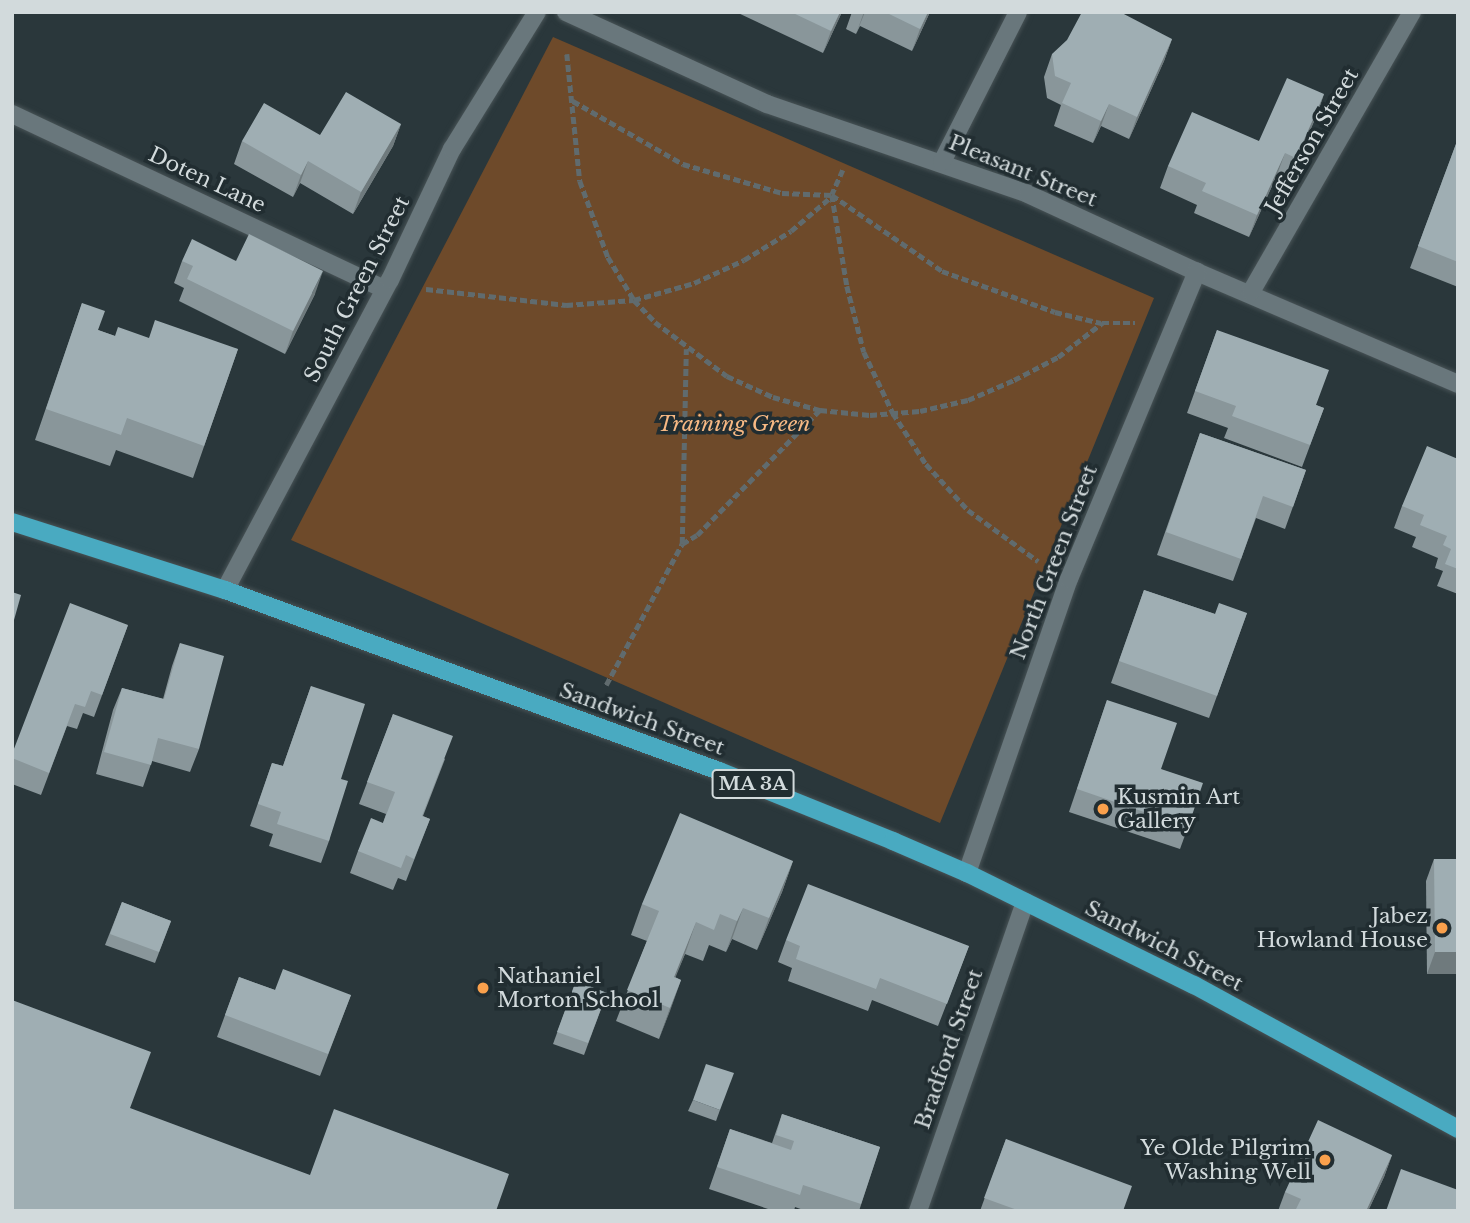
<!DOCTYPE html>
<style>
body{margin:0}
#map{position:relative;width:1470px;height:1223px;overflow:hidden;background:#2a373b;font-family:"Libre Baskerville",serif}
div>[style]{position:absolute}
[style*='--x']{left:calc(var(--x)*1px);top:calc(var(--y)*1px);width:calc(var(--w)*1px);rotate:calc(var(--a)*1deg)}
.green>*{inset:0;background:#6e4a2a}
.path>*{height:4.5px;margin-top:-2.25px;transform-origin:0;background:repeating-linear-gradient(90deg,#606b6e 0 7px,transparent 0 10.5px)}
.roads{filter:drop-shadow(0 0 2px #485356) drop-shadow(0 0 2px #485356)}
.minor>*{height:18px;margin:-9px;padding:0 9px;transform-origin:9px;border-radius:9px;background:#69777c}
.primary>*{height:18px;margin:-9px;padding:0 9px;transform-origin:9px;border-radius:9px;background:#49aac1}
.wall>*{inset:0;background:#89969a}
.shaded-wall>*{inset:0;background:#6f7a7d}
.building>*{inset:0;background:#9faeb3}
.dots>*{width:19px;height:19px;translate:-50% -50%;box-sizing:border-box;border:4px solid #212d31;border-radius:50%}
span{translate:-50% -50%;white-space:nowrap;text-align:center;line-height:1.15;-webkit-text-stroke:7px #212d31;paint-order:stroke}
.shield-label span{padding:2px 5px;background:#212d31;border:2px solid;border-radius:5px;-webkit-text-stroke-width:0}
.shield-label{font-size:19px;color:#d2dadc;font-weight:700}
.street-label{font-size:21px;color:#d2dadc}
.park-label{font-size:21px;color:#f7b984;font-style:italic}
.poi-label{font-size:21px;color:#d2dadc}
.left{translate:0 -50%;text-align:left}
.right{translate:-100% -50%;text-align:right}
.frame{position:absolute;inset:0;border:14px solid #d2dadc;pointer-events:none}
</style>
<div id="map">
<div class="green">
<div style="clip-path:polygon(553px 37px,1154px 298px,940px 823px,291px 540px)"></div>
</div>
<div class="path">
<div style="--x:567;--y:54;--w:128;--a:84.2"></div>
<div style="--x:580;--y:181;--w:81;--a:69.8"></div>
<div style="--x:608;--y:257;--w:50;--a:58.8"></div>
<div style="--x:634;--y:300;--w:30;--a:46"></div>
<div style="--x:655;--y:322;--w:90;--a:36.9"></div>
<div style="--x:727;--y:376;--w:51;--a:24.5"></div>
<div style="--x:773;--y:397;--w:49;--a:15.5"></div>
<div style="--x:820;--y:410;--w:50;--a:5.7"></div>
<div style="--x:870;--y:415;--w:50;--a:-4.6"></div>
<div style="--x:920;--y:411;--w:49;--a:-12.9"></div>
<div style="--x:968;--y:400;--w:50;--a:-23.5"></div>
<div style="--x:1014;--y:380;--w:50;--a:-27.6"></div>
<div style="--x:1058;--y:357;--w:56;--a:-37.7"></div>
<div style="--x:1102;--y:323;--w:33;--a:0"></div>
<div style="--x:573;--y:101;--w:127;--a:29.8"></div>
<div style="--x:683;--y:164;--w:103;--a:16.3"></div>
<div style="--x:782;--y:193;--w:50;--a:2.3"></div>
<div style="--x:832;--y:195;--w:134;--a:34.6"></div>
<div style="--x:942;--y:271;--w:120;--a:19.9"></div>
<div style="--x:1055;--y:312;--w:47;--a:13.4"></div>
<div style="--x:843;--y:170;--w:27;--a:114"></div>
<div style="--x:832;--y:195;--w:92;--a:80.6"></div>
<div style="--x:847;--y:286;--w:68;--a:75.6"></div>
<div style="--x:864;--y:352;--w:68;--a:64.6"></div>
<div style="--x:893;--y:413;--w:61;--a:57.1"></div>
<div style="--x:926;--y:464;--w:62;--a:47.6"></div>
<div style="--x:968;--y:510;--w:87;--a:36.1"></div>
<div style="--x:426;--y:289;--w:141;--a:6.5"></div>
<div style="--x:566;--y:305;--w:68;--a:-4.2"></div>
<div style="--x:634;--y:300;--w:62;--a:-15.8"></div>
<div style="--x:694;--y:283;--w:55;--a:-24.7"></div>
<div style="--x:744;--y:260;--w:55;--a:-31.7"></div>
<div style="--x:791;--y:231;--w:54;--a:-40.5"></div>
<div style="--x:682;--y:544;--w:17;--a:-31"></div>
<div style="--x:697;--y:535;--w:175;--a:-45.5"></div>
<div style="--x:606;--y:685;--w:160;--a:-61.7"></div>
<div style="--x:682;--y:544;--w:195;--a:-88.8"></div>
</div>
<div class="roads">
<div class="minor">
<div style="--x:566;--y:12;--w:221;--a:24.6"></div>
<div style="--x:767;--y:104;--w:276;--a:19"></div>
<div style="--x:1028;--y:194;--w:186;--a:24.8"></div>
<div style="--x:1197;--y:272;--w:284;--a:23.2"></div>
<div style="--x:12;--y:114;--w:409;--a:25.2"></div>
<div style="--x:942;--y:162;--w:168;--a:-63.1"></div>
<div style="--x:1251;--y:292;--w:323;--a:-60.1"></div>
<div style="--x:225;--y:590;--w:351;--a:-62"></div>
<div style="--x:390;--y:280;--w:145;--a:-64.7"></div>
<div style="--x:452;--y:149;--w:161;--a:-58.2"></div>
<div style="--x:967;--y:873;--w:311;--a:-70.9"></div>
<div style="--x:1069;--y:579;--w:333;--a:-67.4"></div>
<div style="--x:918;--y:1211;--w:327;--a:-70.9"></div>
</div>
<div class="primary">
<div style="--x:12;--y:522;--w:224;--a:17.7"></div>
<div style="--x:225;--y:590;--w:526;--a:20.12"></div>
<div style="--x:719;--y:771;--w:188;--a:21.9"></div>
<div style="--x:893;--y:841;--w:81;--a:23.4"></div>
<div style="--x:967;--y:873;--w:253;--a:26.3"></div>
<div style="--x:1194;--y:985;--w:301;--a:28.6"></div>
</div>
</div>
<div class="wall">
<div style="clip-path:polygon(736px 12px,842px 12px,823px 53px)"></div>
<div style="clip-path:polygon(852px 12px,930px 12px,912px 51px,860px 26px,856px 34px,846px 29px)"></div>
<div style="clip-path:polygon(1172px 39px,1164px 61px,1129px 139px,1101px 126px,1093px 143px,1054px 126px,1061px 105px,1047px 98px,1044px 77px,1052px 54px)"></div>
<div style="clip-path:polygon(1324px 94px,1316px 117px,1288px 180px,1277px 175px,1249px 237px,1194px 213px,1197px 205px,1160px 188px,1168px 166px,1259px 141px)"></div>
<div style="clip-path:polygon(401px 124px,393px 146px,353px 214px,300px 183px,293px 197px,234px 164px,242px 141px,320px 135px)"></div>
<div style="clip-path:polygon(1456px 144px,1458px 145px,1458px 287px,1410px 268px)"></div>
<div style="clip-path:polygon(182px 261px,236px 261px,315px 294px,285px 354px,179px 301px,184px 288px,174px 283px)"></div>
<div style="clip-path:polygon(82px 303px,98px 330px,115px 336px,148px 338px,238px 349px,193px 478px,116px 450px,110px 466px,35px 440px)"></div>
<div style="clip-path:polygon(1217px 330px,1316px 405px,1324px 408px,1302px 467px,1224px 438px,1228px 428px,1187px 413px)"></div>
<div style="clip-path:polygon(1200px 433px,1306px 470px,1285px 529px,1256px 518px,1233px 581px,1157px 555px)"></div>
<div style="clip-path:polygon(1458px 459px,1458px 594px,1437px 586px,1443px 571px,1435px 568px,1438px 558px,1412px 547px,1416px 537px,1394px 528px,1402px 506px)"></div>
<div style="clip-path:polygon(1144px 590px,1215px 614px,1247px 613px,1209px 718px,1111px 683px)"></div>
<div style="clip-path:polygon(128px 625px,94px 717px,83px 713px,77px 729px,67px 726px,41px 795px,12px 784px,12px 754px)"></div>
<div style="clip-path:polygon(180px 643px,199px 749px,190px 772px,152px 761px,143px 787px,96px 774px,113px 710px,122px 688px,163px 699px,172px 666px)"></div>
<div style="clip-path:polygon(311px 686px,341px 779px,329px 841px,321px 863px,269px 846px,273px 834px,250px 826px,272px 763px,283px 766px)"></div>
<div style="clip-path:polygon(1107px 700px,1161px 769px,1188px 827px,1180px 849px,1069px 812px)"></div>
<div style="clip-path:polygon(393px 714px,445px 759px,423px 816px,430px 819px,406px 881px,398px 878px,393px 890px,350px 873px,358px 851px,383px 823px,386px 814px,359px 804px)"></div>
<div style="clip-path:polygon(1434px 859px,1458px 859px,1458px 974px,1427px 974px,1426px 881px)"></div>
<div style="clip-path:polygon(793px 861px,782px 892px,757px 950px,732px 939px,726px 952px,709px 945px,703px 961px,685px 954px,675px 977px,681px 980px,659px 1039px,616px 1021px,647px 941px,631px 935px,642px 904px)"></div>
<div style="clip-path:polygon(122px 902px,171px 921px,155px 963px,105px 945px)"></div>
<div style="clip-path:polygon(786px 940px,969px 946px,938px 1026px,872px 1000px,868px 1011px,788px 981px,792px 968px,778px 962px)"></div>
<div style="clip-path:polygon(239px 977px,275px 990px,351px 995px,320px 1076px,217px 1037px)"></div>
<div style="clip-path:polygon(576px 981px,607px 993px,584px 1055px,553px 1044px)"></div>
<div style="clip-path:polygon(693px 1100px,720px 1110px,716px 1121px,688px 1111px)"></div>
<div style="clip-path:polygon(782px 1114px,880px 1147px,859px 1211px,806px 1211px,795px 1207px,794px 1211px,774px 1211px,709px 1189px,730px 1129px,772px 1143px)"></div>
<div style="clip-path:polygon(1006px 1139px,1123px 1211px,980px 1211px)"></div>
<div style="clip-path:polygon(1392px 1155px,1384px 1177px,1368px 1211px,1278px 1211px,1285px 1192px)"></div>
</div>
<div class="shaded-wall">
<div style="clip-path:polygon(840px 12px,842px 12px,823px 53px,831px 31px)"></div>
<div style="clip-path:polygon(864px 12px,865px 12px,856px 34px)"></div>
<div style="clip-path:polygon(928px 12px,930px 12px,912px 51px,920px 29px)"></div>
<div style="clip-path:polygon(1172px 39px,1164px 61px,1129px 139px,1137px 117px)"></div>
<div style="clip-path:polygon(1324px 94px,1316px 117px,1288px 180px,1296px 158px)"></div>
<div style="clip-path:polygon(1109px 104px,1101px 126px,1093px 143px,1101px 121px)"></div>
<div style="clip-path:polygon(401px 124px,393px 146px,353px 214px,361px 192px)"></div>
<div style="clip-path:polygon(1285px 153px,1277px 175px,1249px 237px,1257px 215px)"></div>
<div style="clip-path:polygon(308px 161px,300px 183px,293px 197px,301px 175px)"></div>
<div style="clip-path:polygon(323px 271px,315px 294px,285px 354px,293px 331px)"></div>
<div style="clip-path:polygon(793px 861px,782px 892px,757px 950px,769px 918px)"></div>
<div style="clip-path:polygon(743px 908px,732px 939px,726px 952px,737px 921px)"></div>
<div style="clip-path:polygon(696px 922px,685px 954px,663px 1008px,674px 977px)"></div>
<div style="clip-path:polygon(1435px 952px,1458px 952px,1458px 974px,1427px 974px)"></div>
<div style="clip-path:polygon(681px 980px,670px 1011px,659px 1039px,670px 1008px)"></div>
<div style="clip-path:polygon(1392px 1155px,1384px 1177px,1368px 1211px,1366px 1211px)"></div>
</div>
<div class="building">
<div style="clip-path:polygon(791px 12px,840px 12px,831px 31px)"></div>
<div style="clip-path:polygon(885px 12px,928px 12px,920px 29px)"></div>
<div style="clip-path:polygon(1082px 12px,1120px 12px,1172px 39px,1137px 117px,1109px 104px,1101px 121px,1062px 103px,1071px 83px,1055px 76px,1052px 54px,1067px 40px)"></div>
<div style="clip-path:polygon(1287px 78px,1324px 94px,1296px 158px,1285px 153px,1257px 215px,1202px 191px,1206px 183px,1168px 166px,1192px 112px,1259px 141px)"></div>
<div style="clip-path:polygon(346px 92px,401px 124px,361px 192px,308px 161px,301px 175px,242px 141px,264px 103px,320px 135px)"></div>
<div style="clip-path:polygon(1456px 144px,1458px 145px,1458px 262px,1418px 246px)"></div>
<div style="clip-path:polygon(249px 234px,323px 271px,293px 331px,187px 279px,193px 266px,182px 261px,192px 239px,236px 261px)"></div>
<div style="clip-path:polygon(82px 303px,105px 311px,98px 330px,115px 336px,118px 327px,149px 338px,155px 320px,238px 349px,204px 446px,127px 418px,121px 435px,46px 409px)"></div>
<div style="clip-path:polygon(1217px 330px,1329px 370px,1316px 405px,1324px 408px,1310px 445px,1232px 416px,1236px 406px,1195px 391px)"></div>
<div style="clip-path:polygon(1200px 433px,1306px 470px,1293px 507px,1263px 496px,1241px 559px,1166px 532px)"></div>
<div style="clip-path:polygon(1427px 446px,1458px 459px,1458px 569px,1445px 564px,1451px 549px,1443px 545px,1447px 536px,1420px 525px,1424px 515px,1402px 506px)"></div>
<div style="clip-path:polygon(1144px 590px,1215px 614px,1219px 603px,1247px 613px,1217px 696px,1119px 661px)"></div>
<div style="clip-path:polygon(12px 592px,21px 595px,12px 627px)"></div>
<div style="clip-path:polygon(70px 603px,128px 625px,102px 695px,91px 691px,85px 707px,75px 704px,49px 773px,12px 758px,12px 754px)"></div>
<div style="clip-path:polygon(180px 643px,224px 656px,199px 749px,158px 738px,151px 765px,104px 752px,122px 688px,164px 699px)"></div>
<div style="clip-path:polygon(311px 686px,365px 704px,341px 779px,348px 781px,329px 841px,277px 824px,281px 812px,258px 804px,272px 763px,283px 766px)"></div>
<div style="clip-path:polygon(1107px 700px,1177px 723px,1161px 769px,1203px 783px,1188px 827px,1077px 789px)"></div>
<div style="clip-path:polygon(393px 714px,453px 736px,422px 816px,430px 819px,414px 859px,406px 855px,401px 868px,358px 851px,371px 818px,383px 823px,395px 792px,367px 782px)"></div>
<div style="clip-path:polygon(680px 813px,793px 861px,769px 918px,743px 908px,737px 921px,720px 914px,714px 930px,696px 922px,674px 977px,681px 980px,670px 1008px,627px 990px,659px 911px,642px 904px)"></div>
<div style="clip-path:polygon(1434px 859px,1458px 859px,1458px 952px,1435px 952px)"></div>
<div style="clip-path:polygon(808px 884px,969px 946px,947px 1004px,880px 978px,876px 989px,796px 959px,800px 946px,786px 940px)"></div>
<div style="clip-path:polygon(122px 902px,171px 921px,159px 952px,110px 934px)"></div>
<div style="clip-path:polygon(283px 969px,351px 995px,328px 1054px,225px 1015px,239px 977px,275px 990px)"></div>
<div style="clip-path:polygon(576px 981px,607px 993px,588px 1043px,557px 1032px)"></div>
<div style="clip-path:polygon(12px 1000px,151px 1052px,130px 1108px,310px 1175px,334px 1109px,509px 1174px,496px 1211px,12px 1211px)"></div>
<div style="clip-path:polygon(706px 1064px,734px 1073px,720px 1110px,693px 1100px)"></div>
<div style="clip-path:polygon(782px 1114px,880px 1147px,861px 1204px,803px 1185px,800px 1195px,717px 1167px,730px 1129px,791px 1150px,794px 1141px,776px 1135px)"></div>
<div style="clip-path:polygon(1318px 1120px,1392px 1155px,1366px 1211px,1295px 1211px,1301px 1199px,1285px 1192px)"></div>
<div style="clip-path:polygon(1006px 1139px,1132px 1186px,1123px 1211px,1020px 1211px,984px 1198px)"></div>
<div style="clip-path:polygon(1401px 1169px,1458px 1190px,1458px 1211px,1386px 1211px)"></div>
</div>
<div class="dots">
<div style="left:1103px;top:809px;background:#f9a04c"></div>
<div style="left:1442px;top:928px;background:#f9a04c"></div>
<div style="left:483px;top:988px;background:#f9a04c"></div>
<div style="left:1325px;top:1160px;background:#f9a04c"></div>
</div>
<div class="shield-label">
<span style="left:753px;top:784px">MA 3A</span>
</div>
<div class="street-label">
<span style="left:1312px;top:141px;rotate:-60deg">Jefferson Street</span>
<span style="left:1023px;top:171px;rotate:22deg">Pleasant Street</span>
<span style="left:207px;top:180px;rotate:25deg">Doten Lane</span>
<span style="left:357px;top:289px;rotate:-63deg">South Green Street</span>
<span style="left:1054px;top:562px;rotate:-69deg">North Green Street</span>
<span style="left:642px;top:719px;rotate:20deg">Sandwich Street</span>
<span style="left:1164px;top:946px;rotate:27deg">Sandwich Street</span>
<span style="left:949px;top:1049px;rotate:-71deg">Bradford Street</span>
</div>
<div class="park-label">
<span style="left:734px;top:424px">Training Green</span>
</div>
<div class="poi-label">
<span class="left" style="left:1117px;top:809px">Kusmin Art<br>Gallery</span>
<span class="right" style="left:1428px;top:928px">Jabez<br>Howland House</span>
<span class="left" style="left:497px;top:988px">Nathaniel<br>Morton School</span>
<span class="right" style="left:1311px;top:1160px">Ye Olde Pilgrim<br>Washing Well</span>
</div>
<div class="frame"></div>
</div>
